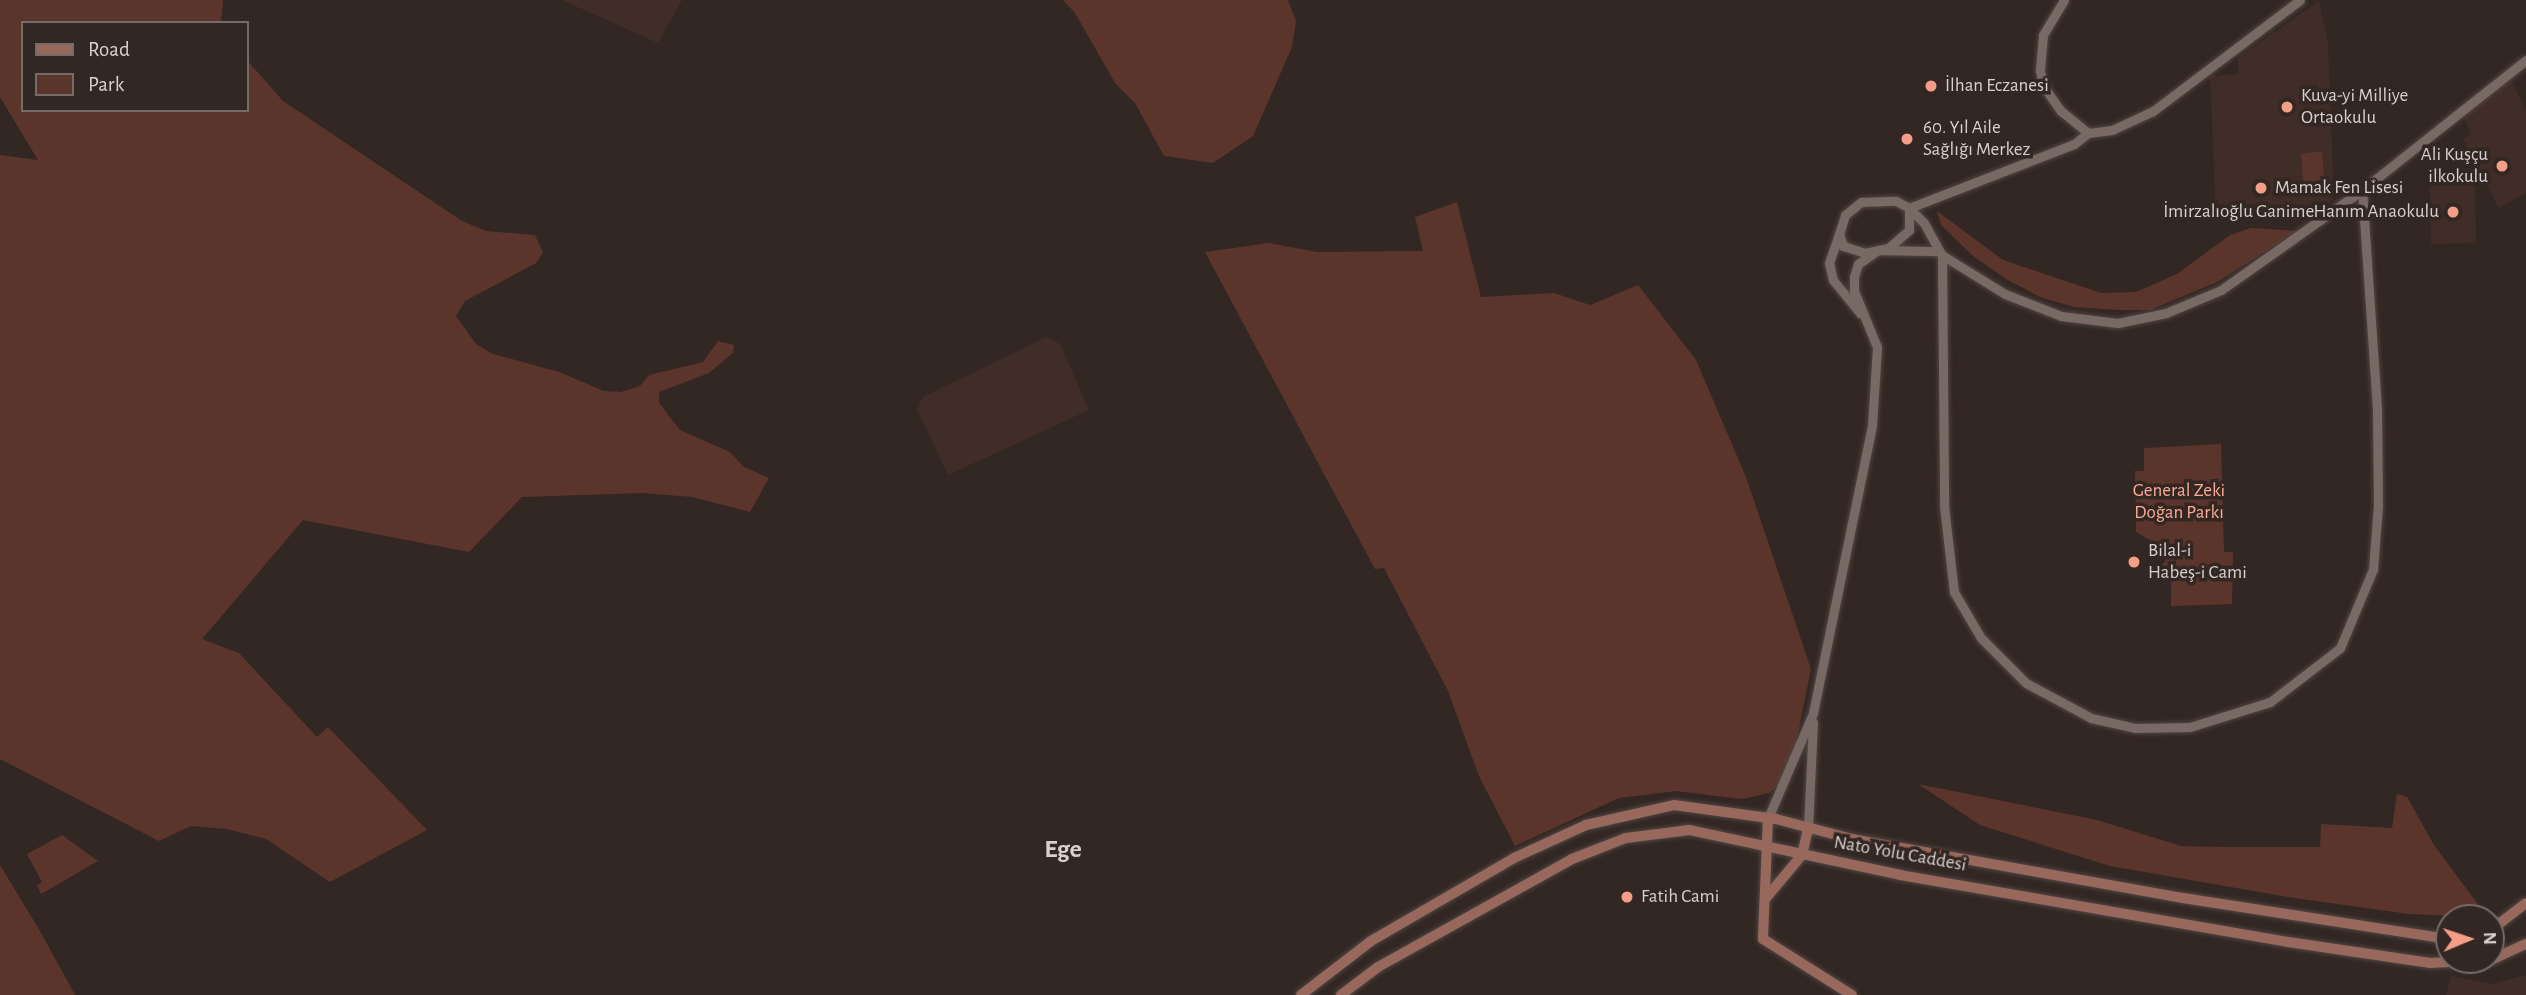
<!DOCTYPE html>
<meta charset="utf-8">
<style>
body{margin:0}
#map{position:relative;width:2526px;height:995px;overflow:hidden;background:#332723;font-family:"Alegreya Sans",sans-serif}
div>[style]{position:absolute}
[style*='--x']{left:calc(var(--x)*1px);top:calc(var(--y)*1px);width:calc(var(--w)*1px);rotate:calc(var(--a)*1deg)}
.built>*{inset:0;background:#402d28}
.green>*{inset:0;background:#5b352c}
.roads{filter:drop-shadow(0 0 2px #4f4543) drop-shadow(0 0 2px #4f4543)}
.tertiary>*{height:9px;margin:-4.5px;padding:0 4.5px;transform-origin:4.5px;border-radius:4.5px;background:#786965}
.secondary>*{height:10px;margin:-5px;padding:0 5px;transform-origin:5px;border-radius:5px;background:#98685c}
.dots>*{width:19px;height:19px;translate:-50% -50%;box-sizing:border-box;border:4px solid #332723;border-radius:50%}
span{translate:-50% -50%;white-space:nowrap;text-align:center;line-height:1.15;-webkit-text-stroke:7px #332723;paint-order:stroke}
.poi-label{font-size:19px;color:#d8d0ce}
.left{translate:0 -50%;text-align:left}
.right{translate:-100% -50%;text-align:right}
.park-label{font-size:19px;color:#f9aa96}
.street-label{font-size:19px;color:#d8d0ce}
.district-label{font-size:26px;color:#d8d0ce;font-weight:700}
.legend{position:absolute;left:21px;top:21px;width:228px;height:91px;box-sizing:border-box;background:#332723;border:2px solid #756b67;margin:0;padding:9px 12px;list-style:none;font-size:21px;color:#d8d0ce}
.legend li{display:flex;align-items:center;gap:14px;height:35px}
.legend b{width:35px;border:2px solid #756b67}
.north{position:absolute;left:2435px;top:904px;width:70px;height:70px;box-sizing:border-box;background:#332723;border:2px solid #756b67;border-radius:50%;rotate:88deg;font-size:19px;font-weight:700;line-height:28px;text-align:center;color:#d8d0ce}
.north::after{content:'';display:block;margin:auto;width:24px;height:32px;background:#f49e89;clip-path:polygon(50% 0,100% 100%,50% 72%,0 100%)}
</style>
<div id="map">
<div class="built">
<div style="clip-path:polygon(562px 0,682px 0,658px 43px)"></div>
<div style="clip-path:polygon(2319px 1px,2328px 44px,2334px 198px,2306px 221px,2216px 219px,2210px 76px,2238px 74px,2238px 58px)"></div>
<div style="clip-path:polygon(2512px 82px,2526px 110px,2526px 193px,2499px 208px,2463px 139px,2471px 134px,2463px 116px,2504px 83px)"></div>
<div style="clip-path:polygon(2430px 181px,2475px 181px,2476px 243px,2431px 244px)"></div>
<div style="clip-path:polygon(1046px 337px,1060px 344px,1089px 410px,948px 475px,917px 410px,923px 397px)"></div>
<div style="clip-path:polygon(2526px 975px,2526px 995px,2446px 995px,2451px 976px,2492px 984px)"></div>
</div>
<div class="green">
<div style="clip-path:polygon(0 0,223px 0,221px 23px,23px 23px,23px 110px,247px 110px,247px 60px,283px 101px,462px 221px,486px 231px,535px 235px,543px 253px,536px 263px,465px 301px,456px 316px,476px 344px,493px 354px,559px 372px,604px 391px,621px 392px,640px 386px,649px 375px,703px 362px,718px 341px,734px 345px,733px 353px,709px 373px,659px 392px,659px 403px,680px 430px,730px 452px,744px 467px,769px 478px,750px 512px,692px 497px,642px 493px,522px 497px,469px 552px,303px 520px,202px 639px,239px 653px,317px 737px,328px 727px,427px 830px,330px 882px,266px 839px,227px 829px,191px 826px,159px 841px,0 759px,0 155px,38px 160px,0 97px)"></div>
<div style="clip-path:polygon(1063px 0,1288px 0,1296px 21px,1292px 47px,1253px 136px,1213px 163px,1164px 156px,1135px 103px,1115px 83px,1075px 13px)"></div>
<div style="clip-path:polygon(2322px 151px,2325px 190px,2304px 192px,2301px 154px)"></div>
<div style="clip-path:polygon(1457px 202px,1481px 297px,1554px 293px,1590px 305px,1638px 285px,1696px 360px,1746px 477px,1811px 669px,1792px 763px,1782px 783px,1769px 793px,1742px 799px,1676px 791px,1619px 798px,1515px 846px,1479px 776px,1448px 691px,1384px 568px,1375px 569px,1205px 252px,1269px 243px,1317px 252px,1423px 251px,1415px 217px)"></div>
<div style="clip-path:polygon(1937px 211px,2003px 260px,2101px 293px,2136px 292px,2177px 274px,2230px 235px,2251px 228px,2298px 231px,2217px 282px,2150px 310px,2117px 310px,2074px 307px,2040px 297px,2006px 279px,1973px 256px,1941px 225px)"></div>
<div style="clip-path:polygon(2221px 444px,2224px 552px,2233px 552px,2232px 604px,2171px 606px,2171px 574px,2155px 576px,2155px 567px,2165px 562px,2165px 549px,2136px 532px,2135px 471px,2144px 471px,2144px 448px)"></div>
<div style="clip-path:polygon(1918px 784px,2097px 820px,2181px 846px,2222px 847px,2320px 847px,2321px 824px,2392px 828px,2397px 794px,2407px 797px,2434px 845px,2477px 903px,2479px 917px,2409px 914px,2294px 898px,2110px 866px,1980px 825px)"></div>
<div style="clip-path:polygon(62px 835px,98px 861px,41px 894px,37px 885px,42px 882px,27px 854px)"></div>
<div style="clip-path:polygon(0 865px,40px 931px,75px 995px,0 995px)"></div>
</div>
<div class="roads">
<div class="tertiary">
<div style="--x:2064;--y:0;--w:41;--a:121"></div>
<div style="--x:2043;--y:35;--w:36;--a:95"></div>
<div style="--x:2040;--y:71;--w:16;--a:76"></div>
<div style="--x:2044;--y:87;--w:29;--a:55"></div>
<div style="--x:2061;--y:111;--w:35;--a:39"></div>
<div style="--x:1909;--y:208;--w:22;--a:90"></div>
<div style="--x:1909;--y:230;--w:28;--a:139"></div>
<div style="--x:1888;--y:248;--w:24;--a:168"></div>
<div style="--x:1865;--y:253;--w:23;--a:-162"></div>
<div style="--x:1843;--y:246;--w:13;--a:-108"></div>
<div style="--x:1839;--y:234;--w:20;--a:-72"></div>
<div style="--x:1845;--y:215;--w:21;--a:-39"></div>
<div style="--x:1861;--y:202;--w:35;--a:-2"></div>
<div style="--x:1896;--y:201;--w:15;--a:28"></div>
<div style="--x:1909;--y:208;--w:21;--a:45"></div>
<div style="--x:1924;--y:223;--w:37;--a:61"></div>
<div style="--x:1942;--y:255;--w:74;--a:31.8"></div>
<div style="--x:2005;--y:294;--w:60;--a:21.4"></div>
<div style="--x:2061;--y:316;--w:57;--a:7"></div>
<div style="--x:2118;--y:323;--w:49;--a:-11.8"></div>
<div style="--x:2166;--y:313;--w:60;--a:-22.7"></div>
<div style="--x:2221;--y:290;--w:173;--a:-35.3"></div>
<div style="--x:2362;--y:190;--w:209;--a:-38.4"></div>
<div style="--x:1909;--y:208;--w:177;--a:-21.2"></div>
<div style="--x:2074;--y:144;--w:18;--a:-38"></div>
<div style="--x:2088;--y:133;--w:24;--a:-7"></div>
<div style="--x:2112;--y:130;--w:45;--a:-24.9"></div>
<div style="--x:2153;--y:111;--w:184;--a:-37.1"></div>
<div style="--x:1839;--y:234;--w:31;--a:109"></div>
<div style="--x:1829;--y:263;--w:17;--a:77"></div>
<div style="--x:1833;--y:280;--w:43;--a:50.7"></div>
<div style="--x:1942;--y:255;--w:251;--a:89.5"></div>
<div style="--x:1944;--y:506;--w:87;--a:83.4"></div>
<div style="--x:1954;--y:592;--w:53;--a:59.6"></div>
<div style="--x:1981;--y:638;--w:64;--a:45"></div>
<div style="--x:2026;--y:683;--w:74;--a:28.3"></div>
<div style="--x:2091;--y:718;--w:45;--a:12.8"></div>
<div style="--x:2135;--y:728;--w:55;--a:-1"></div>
<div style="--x:2190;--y:727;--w:84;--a:-17.4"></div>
<div style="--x:2270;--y:702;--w:88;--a:-37.6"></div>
<div style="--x:2340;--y:648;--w:86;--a:-67.3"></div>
<div style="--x:2373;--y:569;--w:64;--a:-85.5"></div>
<div style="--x:2378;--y:505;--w:96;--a:-90.6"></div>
<div style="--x:2377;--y:409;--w:220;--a:-93.9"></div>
<div style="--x:1768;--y:818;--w:114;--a:-66.8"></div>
<div style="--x:1813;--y:713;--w:294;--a:-78.4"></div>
<div style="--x:1872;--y:425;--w:78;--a:-86.3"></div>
<div style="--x:1877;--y:347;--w:61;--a:-112.3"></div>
<div style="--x:1854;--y:291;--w:14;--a:-90"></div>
<div style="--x:1854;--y:277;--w:14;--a:-73"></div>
<div style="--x:1858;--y:264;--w:24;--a:-35"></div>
<div style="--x:1878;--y:250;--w:60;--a:1"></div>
<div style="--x:1808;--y:828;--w:106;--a:-87.3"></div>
</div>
<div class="secondary">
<div style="--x:1768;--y:818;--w:121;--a:92.4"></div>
<div style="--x:1763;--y:939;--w:105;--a:32.2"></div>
<div style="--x:1766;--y:898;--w:56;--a:-50.1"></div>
<div style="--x:1802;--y:855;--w:28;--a:-77"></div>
<div style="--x:2491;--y:930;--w:44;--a:-37.6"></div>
<div style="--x:2491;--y:960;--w:38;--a:-25"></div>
<div style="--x:1301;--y:995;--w:88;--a:-37.6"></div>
<div style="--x:1371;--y:941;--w:165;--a:-30.1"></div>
<div style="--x:1514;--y:858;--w:79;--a:-24.6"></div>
<div style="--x:1586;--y:825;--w:90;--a:-12.8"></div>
<div style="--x:1674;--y:805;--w:103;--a:7.8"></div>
<div style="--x:1776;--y:819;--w:79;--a:14.7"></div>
<div style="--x:1852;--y:839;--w:336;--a:10.1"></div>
<div style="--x:2183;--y:898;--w:269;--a:8.8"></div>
<div style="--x:1341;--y:995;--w:46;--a:-37.1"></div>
<div style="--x:1378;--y:967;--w:222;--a:-29.1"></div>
<div style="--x:1572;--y:859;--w:58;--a:-21.3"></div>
<div style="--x:1626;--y:838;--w:64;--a:-7.2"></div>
<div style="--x:1689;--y:830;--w:216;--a:12"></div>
<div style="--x:1900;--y:875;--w:394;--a:9.8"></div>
<div style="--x:2288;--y:942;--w:144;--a:8.4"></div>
<div style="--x:2430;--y:963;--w:60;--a:-2.9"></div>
</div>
</div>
<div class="dots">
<div style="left:1931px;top:86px;background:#f49e89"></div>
<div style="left:2287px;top:107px;background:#f49e89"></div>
<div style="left:1907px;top:139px;background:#f49e89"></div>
<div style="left:2502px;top:166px;background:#f49e89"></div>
<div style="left:2261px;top:188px;background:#f49e89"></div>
<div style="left:2453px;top:212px;background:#f49e89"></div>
<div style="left:2134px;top:562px;background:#f49e89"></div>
<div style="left:1627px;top:897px;background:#f49e89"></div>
</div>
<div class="poi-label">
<span class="left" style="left:1945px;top:86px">İlhan Eczanesi</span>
<span class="left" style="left:2301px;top:107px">Kuva-yi Milliye<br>Ortaokulu</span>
<span class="left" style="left:1923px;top:139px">60. Yıl Aile<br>Sağlığı Merkez</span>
<span class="right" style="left:2488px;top:166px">Ali Kuşçu<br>ilkokulu</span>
<span class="left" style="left:2275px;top:188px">Mamak Fen Lisesi</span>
<span class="right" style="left:2439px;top:212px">İmirzalıoğlu GanimeHanım Anaokulu</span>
<span class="left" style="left:2148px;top:562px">Bilal-i<br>Habeş-i Cami</span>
<span class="left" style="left:1641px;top:897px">Fatih Cami</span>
</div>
<div class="park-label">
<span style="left:2179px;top:502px">General Zeki<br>Doğan Parkı</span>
</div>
<div class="street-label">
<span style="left:1900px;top:854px;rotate:10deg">Nato Yolu Caddesi</span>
</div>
<div class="district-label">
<span style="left:1063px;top:850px">Ege</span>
</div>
<ul class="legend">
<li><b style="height:9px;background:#98685c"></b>Road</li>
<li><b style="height:19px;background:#5b352c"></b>Park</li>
</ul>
<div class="north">N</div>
</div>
